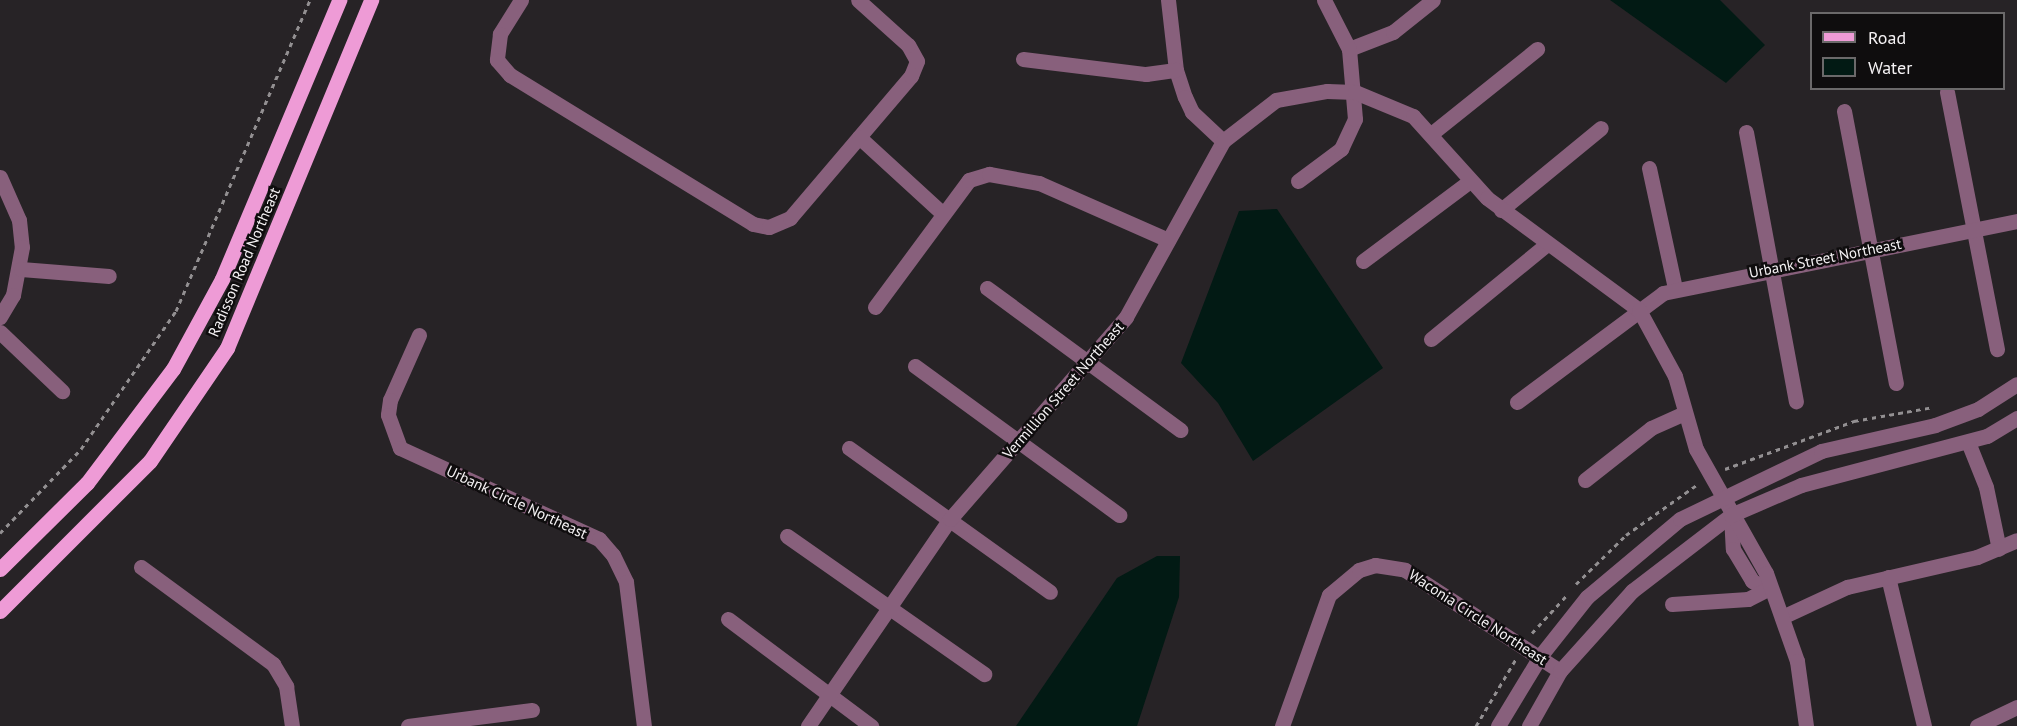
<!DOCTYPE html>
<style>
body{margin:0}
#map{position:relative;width:2017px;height:726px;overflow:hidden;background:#272326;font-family:"PT Sans",sans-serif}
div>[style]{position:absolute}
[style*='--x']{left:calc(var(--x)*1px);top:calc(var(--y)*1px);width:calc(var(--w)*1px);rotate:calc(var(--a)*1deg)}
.water>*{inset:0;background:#021a14}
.path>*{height:3px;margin-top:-1.5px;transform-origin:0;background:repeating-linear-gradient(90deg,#939092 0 4.5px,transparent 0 9px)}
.minor>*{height:15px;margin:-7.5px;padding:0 7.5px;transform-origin:7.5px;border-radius:7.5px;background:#88607c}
.major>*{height:15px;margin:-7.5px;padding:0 7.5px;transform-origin:7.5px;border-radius:7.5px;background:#ee9bd6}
span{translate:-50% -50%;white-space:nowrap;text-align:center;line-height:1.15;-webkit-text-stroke:5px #0f0d0e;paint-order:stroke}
.street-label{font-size:15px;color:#f5f2f4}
.legend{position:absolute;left:1810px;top:12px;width:195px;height:78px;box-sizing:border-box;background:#0f0d0e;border:2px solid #6b696a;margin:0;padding:8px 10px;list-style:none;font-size:18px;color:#f5f2f4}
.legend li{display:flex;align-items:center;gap:12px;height:30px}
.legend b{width:30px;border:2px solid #6b696a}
</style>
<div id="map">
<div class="water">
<div style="clip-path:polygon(1610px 0,1720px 0,1765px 45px,1726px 83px)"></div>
<div style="clip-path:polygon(1277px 209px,1383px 368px,1253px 461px,1218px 403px,1181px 363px,1239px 211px)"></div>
<div style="clip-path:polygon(1157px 556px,1180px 556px,1179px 597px,1137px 726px,1016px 726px,1117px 578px)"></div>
</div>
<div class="path">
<div style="--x:1725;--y:469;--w:138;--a:-20.4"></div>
<div style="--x:1854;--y:421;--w:80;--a:-10"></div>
<div style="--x:0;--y:533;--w:117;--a:-46"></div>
<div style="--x:81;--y:449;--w:168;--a:-55.5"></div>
<div style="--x:176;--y:311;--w:339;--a:-66.7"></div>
<div style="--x:1576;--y:584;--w:70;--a:-44.4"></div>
<div style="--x:1626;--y:535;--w:88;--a:-35.3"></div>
<div style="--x:1532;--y:633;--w:53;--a:-47.3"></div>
<div style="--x:1476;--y:726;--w:78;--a:-59.2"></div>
</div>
<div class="minor">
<div style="--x:521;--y:0;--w:40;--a:122"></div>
<div style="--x:500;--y:34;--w:26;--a:97"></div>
<div style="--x:497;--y:60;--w:20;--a:49"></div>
<div style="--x:510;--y:75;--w:285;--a:31.5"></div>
<div style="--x:753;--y:224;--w:16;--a:11"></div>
<div style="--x:769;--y:227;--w:23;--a:-23"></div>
<div style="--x:790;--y:218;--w:187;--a:-49.6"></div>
<div style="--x:911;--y:76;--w:16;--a:-68"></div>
<div style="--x:917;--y:61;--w:18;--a:-119"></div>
<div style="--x:908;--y:45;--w:67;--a:-138"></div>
<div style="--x:1168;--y:0;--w:70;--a:83.5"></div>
<div style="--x:1176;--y:70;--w:28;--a:72"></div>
<div style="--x:1185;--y:97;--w:17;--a:65"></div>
<div style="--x:1192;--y:112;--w:42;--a:43.1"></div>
<div style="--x:1349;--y:49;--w:47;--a:-21.1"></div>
<div style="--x:1393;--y:32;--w:51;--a:-38.7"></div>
<div style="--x:1023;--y:59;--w:124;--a:7"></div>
<div style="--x:1146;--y:74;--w:30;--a:-8"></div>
<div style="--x:1947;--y:92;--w:262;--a:79"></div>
<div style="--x:1844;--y:111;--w:277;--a:79.2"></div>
<div style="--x:1746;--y:132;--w:274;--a:79.5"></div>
<div style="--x:1431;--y:134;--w:136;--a:-38.7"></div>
<div style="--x:859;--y:137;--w:114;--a:42.5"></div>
<div style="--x:1649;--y:168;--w:123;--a:77.8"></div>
<div style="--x:0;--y:177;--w:47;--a:66.2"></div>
<div style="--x:19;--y:220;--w:27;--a:84"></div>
<div style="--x:22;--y:247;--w:49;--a:100.6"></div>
<div style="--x:13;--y:295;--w:26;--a:121"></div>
<div style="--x:1298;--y:181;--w:54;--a:-36.7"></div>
<div style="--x:1341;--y:149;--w:33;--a:-65"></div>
<div style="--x:1355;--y:119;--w:70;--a:-94.9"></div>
<div style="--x:1349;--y:49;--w:55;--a:-117"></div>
<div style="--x:1501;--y:210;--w:129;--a:-39.4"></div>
<div style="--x:1363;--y:261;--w:134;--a:-36.8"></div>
<div style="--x:21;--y:269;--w:88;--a:4.5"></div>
<div style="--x:987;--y:288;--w:240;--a:36.3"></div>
<div style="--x:875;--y:307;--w:158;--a:-53.5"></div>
<div style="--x:969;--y:180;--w:21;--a:-17"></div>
<div style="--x:989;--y:174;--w:51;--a:10.2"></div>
<div style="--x:1039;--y:183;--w:141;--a:23.8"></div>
<div style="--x:0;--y:332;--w:86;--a:43.6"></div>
<div style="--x:419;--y:335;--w:71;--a:114"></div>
<div style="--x:390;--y:400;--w:15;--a:98"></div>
<div style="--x:388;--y:415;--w:35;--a:70"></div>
<div style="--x:400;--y:448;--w:219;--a:24.6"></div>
<div style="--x:599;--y:539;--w:21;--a:49"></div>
<div style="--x:613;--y:555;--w:30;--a:64"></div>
<div style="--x:626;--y:582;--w:145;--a:82.9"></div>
<div style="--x:1431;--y:339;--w:149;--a:-39.3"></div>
<div style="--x:915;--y:366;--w:253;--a:36.1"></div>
<div style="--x:1517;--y:402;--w:182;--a:-36.7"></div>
<div style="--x:1663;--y:293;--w:361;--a:-11.5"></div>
<div style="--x:1968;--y:442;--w:48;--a:68.2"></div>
<div style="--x:1986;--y:487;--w:63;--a:78.2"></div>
<div style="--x:849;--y:448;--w:247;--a:35.6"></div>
<div style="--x:1585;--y:480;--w:84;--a:-38.2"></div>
<div style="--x:1651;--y:428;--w:34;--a:-24"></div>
<div style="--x:1731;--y:515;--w:34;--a:87"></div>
<div style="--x:1733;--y:549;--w:37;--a:59"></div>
<div style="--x:1752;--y:581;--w:18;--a:27"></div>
<div style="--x:787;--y:536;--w:241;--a:35"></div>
<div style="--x:141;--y:567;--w:164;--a:36.3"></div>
<div style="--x:273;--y:664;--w:26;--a:59"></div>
<div style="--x:286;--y:686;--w:40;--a:81.5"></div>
<div style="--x:1888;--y:577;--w:153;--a:76.4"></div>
<div style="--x:1672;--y:604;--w:76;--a:-3.8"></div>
<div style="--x:1748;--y:599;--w:22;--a:-27"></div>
<div style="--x:1782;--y:617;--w:72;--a:-24.8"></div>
<div style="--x:1847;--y:587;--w:133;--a:-13"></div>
<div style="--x:1977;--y:557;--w:43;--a:-23"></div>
<div style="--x:728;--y:619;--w:179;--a:36.8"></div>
<div style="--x:408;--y:726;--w:125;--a:-7.4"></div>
<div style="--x:808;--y:726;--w:251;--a:-55.6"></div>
<div style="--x:950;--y:519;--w:268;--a:-48.9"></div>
<div style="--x:1126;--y:317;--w:201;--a:-61.1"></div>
<div style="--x:1223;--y:141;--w:67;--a:-37.7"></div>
<div style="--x:1276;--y:100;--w:52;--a:-10"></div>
<div style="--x:1327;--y:91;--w:28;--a:2"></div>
<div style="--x:1355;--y:92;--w:63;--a:22.5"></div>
<div style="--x:1413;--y:116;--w:110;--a:47.9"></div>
<div style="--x:1487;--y:198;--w:189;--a:36.4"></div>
<div style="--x:1639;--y:310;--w:75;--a:61.4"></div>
<div style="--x:1675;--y:376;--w:76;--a:74"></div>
<div style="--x:1696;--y:449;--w:142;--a:60.6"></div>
<div style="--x:1766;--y:573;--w:93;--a:70.6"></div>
<div style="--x:1797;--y:661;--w:66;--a:82.1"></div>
<div style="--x:1282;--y:726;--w:139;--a:-70.3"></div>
<div style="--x:1329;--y:595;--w:39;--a:-40"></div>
<div style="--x:1359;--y:570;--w:17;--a:-17"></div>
<div style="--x:1375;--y:565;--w:30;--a:9"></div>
<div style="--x:1405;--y:570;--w:185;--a:33.1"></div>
<div style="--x:1498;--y:726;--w:83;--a:-58.8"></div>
<div style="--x:1541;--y:655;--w:74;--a:-51.6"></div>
<div style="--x:1587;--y:597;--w:121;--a:-40"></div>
<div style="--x:1680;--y:519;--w:157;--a:-25.7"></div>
<div style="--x:1821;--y:451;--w:117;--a:-12.8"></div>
<div style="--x:1935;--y:425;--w:46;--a:-20.4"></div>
<div style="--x:1978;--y:409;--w:46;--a:-32.7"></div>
<div style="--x:1529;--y:726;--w:63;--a:-60.6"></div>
<div style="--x:1560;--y:671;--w:108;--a:-48"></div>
<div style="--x:1632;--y:591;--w:125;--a:-37.5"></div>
<div style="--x:1731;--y:515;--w:76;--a:-23.2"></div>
<div style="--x:1801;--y:485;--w:192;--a:-14.8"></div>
<div style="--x:1987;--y:436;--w:35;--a:-31"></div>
<div style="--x:1977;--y:726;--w:44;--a:-25.4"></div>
</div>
<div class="major">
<div style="--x:0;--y:569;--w:122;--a:-44.7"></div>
<div style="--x:87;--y:483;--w:143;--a:-53"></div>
<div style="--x:173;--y:369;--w:102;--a:-61.4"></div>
<div style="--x:222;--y:279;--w:303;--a:-67.2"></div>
<div style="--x:0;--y:611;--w:212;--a:-45"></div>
<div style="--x:150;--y:461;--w:137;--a:-55.7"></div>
<div style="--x:227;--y:348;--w:377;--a:-67.5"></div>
</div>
<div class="street-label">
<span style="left:1825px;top:258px;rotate:-11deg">Urbank Street Northeast</span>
<span style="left:244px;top:262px;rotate:-67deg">Radisson Road Northeast</span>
<span style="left:1063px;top:390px;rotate:-49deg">Vermillion Street Northeast</span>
<span style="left:517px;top:502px;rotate:25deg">Urbank Circle Northeast</span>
<span style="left:1478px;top:617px;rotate:33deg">Waconia Circle Northeast</span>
</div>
<ul class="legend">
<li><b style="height:8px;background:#ee9bd6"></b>Road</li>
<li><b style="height:16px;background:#021a14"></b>Water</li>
</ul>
</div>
